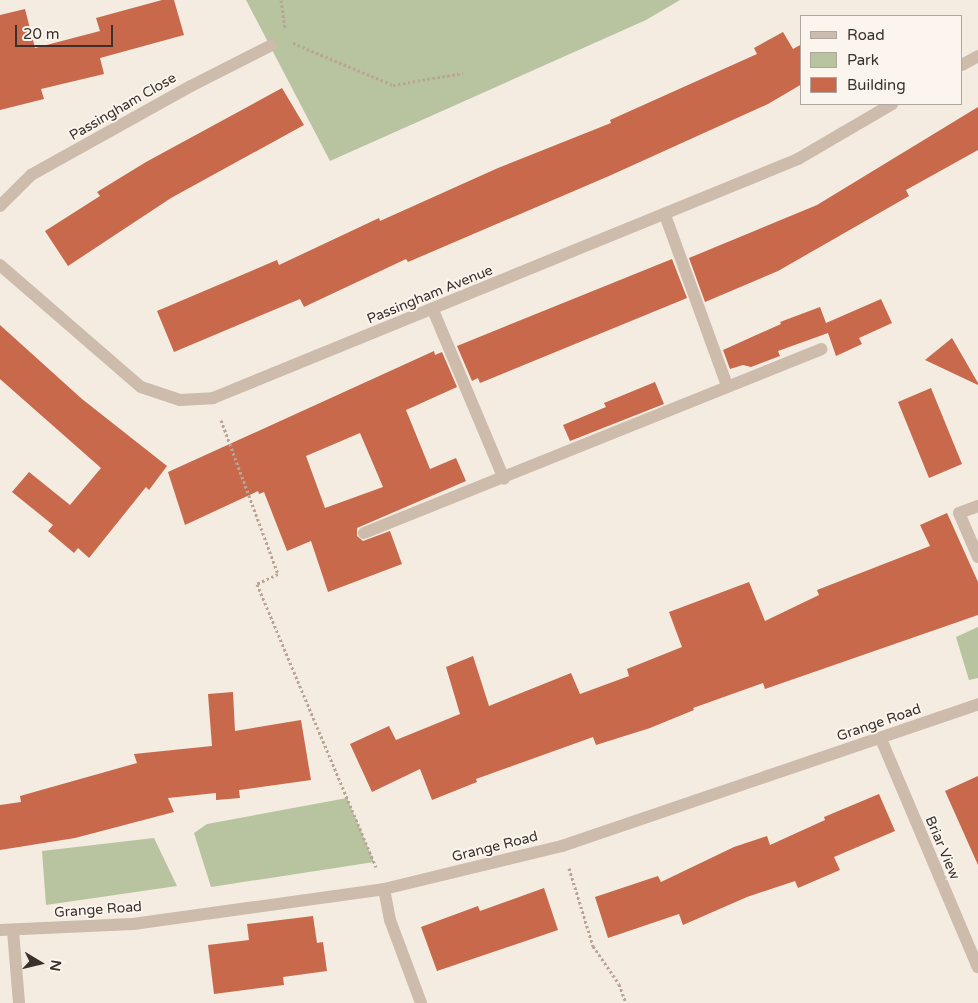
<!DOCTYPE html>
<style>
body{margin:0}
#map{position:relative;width:978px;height:1003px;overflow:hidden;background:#f4ebe1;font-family:"Varela Round",sans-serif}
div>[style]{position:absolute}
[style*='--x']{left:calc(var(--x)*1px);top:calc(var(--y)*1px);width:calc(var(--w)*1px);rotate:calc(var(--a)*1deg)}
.green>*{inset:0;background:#b8c4a0}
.building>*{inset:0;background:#c8694b}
.path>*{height:3px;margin-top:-1.5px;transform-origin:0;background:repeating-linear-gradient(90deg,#b9a596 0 2.5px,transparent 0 5px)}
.lane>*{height:12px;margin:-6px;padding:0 6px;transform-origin:6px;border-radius:6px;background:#cdbbac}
.street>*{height:12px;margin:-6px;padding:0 6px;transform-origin:6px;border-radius:6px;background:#cdbbac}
span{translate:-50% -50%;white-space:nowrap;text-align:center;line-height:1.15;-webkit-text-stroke:4px #fbf5ee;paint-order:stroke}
.street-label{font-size:14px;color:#3b302b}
.legend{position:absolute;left:800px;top:15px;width:162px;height:90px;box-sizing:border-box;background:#fbf5ee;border:1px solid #aea6a0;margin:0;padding:6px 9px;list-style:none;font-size:15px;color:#3b302b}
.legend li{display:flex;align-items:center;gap:10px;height:25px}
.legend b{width:25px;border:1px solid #aea6a0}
.north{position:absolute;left:15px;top:938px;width:50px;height:50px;-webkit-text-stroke:4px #fbf5ee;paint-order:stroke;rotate:99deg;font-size:14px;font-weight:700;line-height:20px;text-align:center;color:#3b302b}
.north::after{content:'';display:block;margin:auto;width:18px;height:22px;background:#3b302b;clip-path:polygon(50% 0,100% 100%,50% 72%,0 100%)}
.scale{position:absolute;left:15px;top:25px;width:98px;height:22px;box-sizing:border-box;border:2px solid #3b302b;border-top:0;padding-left:6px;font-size:15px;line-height:18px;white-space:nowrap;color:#3b302b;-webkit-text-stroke:4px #fbf5ee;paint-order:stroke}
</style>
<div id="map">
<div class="green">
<div style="clip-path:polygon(246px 0,680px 0,646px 20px,330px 161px)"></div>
<div style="clip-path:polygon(978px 627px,978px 678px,969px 680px,956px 637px)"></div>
<div style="clip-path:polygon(347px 798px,374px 862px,211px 887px,194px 833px,207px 824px)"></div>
<div style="clip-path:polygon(154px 838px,177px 886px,46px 905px,42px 851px)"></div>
</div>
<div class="building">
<div style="clip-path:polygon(162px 0,174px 0,184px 35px,100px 58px,104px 74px,41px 89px,44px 99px,0 110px,0 15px,25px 9px,35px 48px,100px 31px,96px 18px)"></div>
<div style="clip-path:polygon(783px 32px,793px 49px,802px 44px,802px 84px,768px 104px,609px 176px,408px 262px,406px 259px,304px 307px,300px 299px,174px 352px,157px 311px,277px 260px,279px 265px,379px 218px,380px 221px,498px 168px,611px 123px,610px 120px,757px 54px,754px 48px)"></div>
<div style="clip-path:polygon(282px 88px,304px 125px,171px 198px,68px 266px,45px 231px,100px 196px,97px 192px,146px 162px)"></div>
<div style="clip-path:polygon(978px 107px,978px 150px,906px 190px,909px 196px,778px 271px,705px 302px,689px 258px,817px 205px)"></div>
<div style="clip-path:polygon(672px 259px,687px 298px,480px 383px,478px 378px,472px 381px,457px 346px)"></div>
<div style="clip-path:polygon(881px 299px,892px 323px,859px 338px,862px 344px,836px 356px,828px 333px,778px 351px,780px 356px,751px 367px,743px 365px,730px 369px,723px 350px,781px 324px,780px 322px,820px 307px,826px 323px)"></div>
<div style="clip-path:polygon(0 325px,82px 399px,167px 466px,149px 490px,146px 487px,89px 558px,78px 548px,74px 553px,48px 531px,53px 525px,12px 492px,29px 472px,70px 505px,101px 468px,0 379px)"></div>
<div style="clip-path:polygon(952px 338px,978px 383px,978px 385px,925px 360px)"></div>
<div style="clip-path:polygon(evenodd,434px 351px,435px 355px,442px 352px,457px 387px,406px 410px,430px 469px,456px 458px,466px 481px,357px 528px,357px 536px,363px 541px,390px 531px,402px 564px,328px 592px,311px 541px,287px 551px,264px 492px,259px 494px,258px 491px,185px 525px,168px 472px,434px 351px,360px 433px,383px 487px,325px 508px,306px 456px,360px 433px)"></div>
<div style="clip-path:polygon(655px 382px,664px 404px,570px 441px,563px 425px,606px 407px,604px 403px)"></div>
<div style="clip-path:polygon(931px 388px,962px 464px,929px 478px,898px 402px)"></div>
<div style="clip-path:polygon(947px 513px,978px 582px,978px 615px,765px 689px,763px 683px,693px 708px,694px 710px,650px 728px,596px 745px,593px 737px,476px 779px,477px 782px,432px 800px,420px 769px,372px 792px,350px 744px,389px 726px,396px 740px,460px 714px,446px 667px,473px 656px,489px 706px,571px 673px,580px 694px,629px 676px,627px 669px,682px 647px,669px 612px,749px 582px,765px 621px,819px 595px,817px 590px,930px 546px,920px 525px)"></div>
<div style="clip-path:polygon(233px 692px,235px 731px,301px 720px,311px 780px,239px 790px,240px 798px,216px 800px,216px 793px,168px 798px,174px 812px,75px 838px,0 850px,0 805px,21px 802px,20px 796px,137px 763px,134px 754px,212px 746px,208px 694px)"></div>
<div style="clip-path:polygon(978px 776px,978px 865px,945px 791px)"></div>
<div style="clip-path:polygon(879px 794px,895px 831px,834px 857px,840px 870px,798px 888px,795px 881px,747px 897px,683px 925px,679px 914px,608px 938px,595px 897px,658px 876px,661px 882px,734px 847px,767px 836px,770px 845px,825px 820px,824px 817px)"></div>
<div style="clip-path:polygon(544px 888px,558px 930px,437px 971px,421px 927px,478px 906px,480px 911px)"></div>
<div style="clip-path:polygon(313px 916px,317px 943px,323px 942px,327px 971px,283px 977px,284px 985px,214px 994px,208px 945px,249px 940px,247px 924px)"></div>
</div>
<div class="path">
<div style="--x:281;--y:0;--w:28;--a:82"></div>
<div style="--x:293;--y:43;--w:108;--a:22.8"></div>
<div style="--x:393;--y:85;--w:71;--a:-9.7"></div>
<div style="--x:221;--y:420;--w:164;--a:69.7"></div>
<div style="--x:278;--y:574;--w:23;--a:155"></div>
<div style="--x:257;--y:584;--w:307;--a:67.2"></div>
<div style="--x:569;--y:868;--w:82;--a:72.9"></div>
<div style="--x:593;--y:946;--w:46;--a:55.6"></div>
<div style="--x:619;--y:984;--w:20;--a:70"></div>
</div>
<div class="lane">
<div style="--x:665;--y:215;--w:181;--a:70"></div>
<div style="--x:433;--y:310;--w:183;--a:67.2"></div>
<div style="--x:978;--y:506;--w:20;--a:160"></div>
<div style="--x:959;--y:513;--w:48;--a:66.6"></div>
<div style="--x:364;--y:533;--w:493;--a:-21.9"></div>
</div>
<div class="street">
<div style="--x:962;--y:65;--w:18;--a:-29"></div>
<div style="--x:0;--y:206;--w:44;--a:-45"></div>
<div style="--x:31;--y:175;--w:183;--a:-29.1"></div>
<div style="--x:191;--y:86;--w:89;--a:-26.9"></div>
<div style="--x:0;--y:265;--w:186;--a:40.9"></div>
<div style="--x:141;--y:387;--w:41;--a:18.4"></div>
<div style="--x:180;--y:400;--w:33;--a:-3"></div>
<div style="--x:213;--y:398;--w:632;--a:-22.22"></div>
<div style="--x:798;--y:159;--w:109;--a:-30.3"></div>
<div style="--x:881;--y:739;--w:248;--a:67"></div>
<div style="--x:384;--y:889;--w:32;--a:79"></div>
<div style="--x:390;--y:920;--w:89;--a:69.5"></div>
<div style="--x:0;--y:930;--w:133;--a:-2.6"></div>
<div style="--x:133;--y:924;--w:253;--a:-7.9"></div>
<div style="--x:384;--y:889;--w:183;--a:-13.6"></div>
<div style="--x:562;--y:846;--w:440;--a:-18.8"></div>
<div style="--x:13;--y:931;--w:72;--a:85.2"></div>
</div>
<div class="street-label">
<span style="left:123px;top:107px;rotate:-30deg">Passingham Close</span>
<span style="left:430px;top:295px;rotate:-22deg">Passingham Avenue</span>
<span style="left:879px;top:723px;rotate:-19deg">Grange Road</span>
<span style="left:495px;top:847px;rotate:-14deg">Grange Road</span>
<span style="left:942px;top:848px;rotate:67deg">Briar View</span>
<span style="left:98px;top:910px;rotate:-4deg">Grange Road</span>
</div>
<ul class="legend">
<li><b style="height:6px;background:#cdbbac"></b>Road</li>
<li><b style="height:14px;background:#b8c4a0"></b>Park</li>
<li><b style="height:14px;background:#c8694b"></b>Building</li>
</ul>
<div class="north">N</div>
<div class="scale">20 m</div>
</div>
